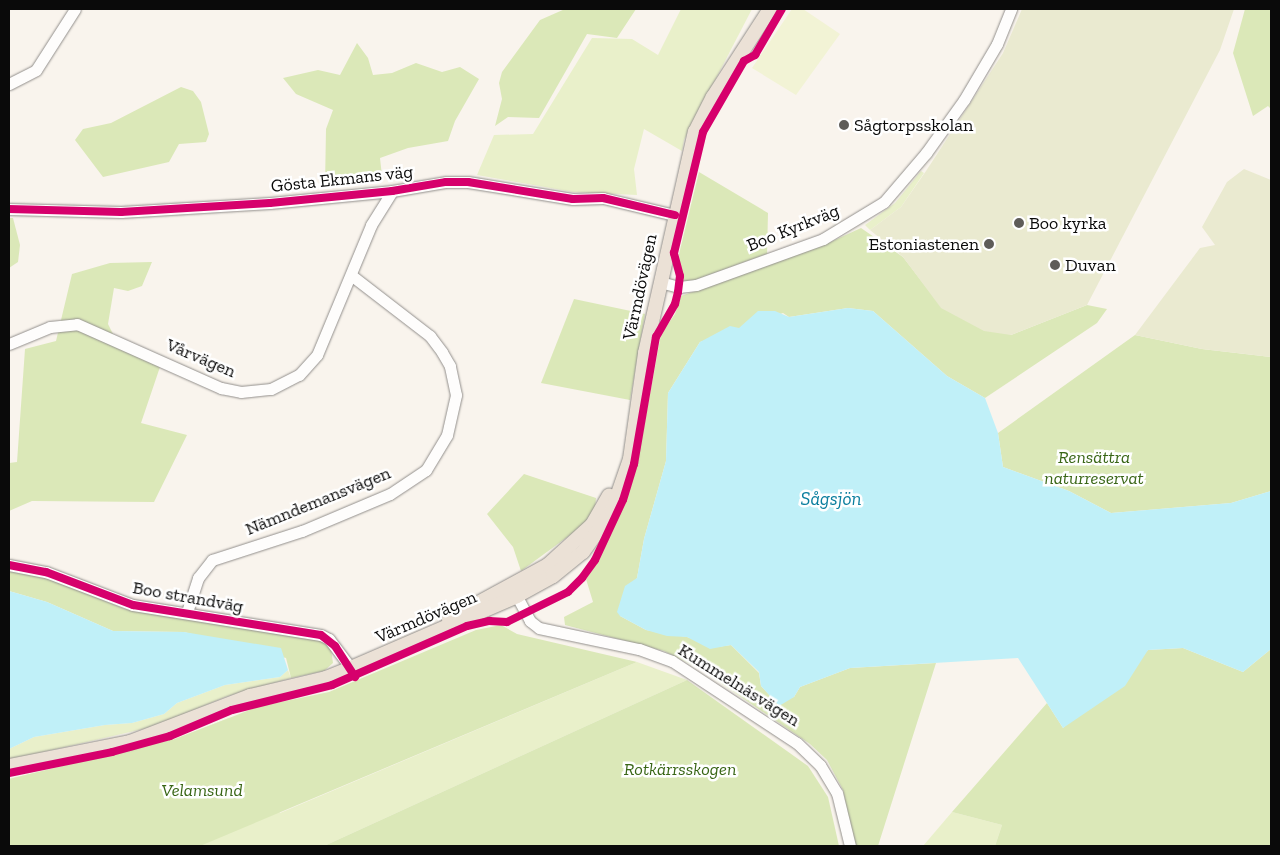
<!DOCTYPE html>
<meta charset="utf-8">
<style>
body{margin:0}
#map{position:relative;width:1280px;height:855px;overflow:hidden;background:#f9f4ed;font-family:"Zilla Slab",serif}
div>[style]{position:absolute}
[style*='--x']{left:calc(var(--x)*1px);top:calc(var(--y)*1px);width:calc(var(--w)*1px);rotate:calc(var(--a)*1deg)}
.green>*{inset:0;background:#e9f0ca}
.forest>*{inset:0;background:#dbe8b8}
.cemetery>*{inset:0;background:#eaead0}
.pitch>*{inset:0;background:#f2f3d5}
.water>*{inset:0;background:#c0f0f8}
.roads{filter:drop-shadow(0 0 1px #928f8c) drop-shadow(0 0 1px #928f8c)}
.minor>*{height:11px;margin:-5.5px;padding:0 5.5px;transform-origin:5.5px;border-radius:5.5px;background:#fefdfc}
.major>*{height:14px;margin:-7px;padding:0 7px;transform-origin:7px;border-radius:7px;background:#ebe1d6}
.cycleway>*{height:8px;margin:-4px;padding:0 4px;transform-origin:4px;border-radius:4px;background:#d6006c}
.dots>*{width:14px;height:14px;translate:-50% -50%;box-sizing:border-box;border:2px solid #fff;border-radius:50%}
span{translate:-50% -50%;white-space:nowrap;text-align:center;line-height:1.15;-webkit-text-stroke:5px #fff;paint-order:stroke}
.poi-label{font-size:18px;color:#0a0a0a}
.left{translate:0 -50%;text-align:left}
.right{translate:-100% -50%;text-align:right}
.street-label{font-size:18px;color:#0a0a0a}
.park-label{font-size:18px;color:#396616;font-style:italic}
.water-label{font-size:19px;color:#0a7e9e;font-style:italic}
.frame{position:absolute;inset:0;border:10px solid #0a0a0a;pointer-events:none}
</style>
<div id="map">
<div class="green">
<div style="clip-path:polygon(681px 9px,752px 9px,684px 140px,682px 151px,644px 129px,634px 169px,637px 195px,573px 192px,477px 175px,494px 135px,533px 134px,592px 38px,632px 39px,658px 55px)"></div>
<div style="clip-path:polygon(921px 171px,924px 173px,901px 207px,870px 230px,865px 225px,895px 203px)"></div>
<div style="clip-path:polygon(637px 662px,687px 680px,324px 846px,9px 846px,9px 779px,175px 739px,229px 718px,280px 813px)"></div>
<div style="clip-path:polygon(288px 670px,291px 678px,225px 697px,156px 726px,9px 760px,9px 749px,34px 737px,105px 725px,132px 723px,164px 714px,177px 703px,225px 685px,280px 677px)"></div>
<div style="clip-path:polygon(952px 812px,1002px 825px,995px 846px,923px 846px)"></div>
</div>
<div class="forest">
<div style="clip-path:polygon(565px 9px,636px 9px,617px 38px,587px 34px,539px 118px,508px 117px,495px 126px,502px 99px,499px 83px,502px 72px,540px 20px)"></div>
<div style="clip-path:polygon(1245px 9px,1271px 9px,1271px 109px,1268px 106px,1253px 116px,1233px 53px)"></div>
<div style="clip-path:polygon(357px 43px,368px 58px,373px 75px,392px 73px,416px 63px,442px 72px,460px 67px,479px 79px,455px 121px,448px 141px,408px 148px,380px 158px,382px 176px,365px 185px,325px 185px,326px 129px,333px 110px,296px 94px,283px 78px,318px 70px,340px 75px)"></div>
<div style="clip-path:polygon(181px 87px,193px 91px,201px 102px,209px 134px,206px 142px,179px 144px,169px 162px,103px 177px,75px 140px,83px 129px,111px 123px)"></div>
<div style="clip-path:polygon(699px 172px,768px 213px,767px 254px,695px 280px,682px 282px,679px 254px)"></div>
<div style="clip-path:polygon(9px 218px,13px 218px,20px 245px,18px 262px,9px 268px)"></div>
<div style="clip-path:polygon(861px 228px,903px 257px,923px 283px,1011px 335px,1087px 305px,1107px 309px,1097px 323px,985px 398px,947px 376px,873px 311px,848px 308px,789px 317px,783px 313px,700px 342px,668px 393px,666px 461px,644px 539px,637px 578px,620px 616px,646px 630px,687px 637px,717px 647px,731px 645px,759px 673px,761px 686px,774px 700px,794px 697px,800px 687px,850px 668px,936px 663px,878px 846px,854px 846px,843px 790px,827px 760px,810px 744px,700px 669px,664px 651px,565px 625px,564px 617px,593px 602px,586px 579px,595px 566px,626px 501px,637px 465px,661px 334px,675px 314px,681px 296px,824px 245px)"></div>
<div style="clip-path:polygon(152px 262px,142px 286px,128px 291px,114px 288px,108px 324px,119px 346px,161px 364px,141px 423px,187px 435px,154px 502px,32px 501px,9px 511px,9px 463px,17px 462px,25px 349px,56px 341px,72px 274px,110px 263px)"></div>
<div style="clip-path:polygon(574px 299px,645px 314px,630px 400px,541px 383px)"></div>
<div style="clip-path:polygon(1135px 335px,1202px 349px,1271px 357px,1271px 491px,1231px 503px,1111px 513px,1069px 491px,1003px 467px,998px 433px)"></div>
<div style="clip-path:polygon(524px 474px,596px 498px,595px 509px,585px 524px,521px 571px,513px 547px,487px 514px)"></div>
<div style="clip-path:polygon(9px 569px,47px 578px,125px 609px,318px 638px,331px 649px,333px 663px,324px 671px,291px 678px,286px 658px,184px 632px,113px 631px,47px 602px,9px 591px)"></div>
<div style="clip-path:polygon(501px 625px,517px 634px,637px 662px,200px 846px,9px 846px,9px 779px,175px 739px,257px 707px,329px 692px,476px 630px)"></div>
<div style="clip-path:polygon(1183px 648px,1243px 672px,1271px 649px,1271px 846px,995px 846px,1002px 825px,952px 812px,1047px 703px,1063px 728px,1148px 650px)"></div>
<div style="clip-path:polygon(687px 680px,808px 766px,828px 797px,839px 846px,324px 846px)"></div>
</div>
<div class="cemetery">
<div style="clip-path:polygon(1022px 9px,1234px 9px,1220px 50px,1087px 305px,1011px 335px,984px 331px,941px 308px,903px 257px,870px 230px,901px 207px,926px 171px,1003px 53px)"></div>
<div style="clip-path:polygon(1244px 169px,1271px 180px,1271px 357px,1202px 349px,1135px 335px,1200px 248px,1215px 245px,1202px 227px,1227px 182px)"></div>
</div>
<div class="pitch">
<div style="clip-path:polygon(792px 9px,803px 9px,840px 34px,796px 95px,752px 68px)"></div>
</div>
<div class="water">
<div style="clip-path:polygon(848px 308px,873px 311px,947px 376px,985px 398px,998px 433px,1003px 467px,1069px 491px,1111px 513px,1231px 503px,1271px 491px,1271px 649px,1243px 672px,1183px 648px,1148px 650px,1125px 686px,1063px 728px,1018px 658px,850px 668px,800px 687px,794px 697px,779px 706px,761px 686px,759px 672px,731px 645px,710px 649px,687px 637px,667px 636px,646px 630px,620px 616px,617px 612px,625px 586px,637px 578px,644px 539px,666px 461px,668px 393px,700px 342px,730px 326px,739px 328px,758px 311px,775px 311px,789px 317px)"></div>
<div style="clip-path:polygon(9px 591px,47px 602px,113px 631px,184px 632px,281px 648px,288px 670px,280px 677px,225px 685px,177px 703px,164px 714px,132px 723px,105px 725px,34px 737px,9px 749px)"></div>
</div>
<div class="roads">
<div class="minor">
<div style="--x:9;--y:84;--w:30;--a:-27"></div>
<div style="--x:36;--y:70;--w:72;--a:-57.4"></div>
<div style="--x:9;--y:209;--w:112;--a:1.5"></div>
<div style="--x:121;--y:212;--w:149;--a:-3.5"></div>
<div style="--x:270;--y:203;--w:123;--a:-5.6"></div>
<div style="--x:392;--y:191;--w:55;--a:-9.5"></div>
<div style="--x:446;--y:182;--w:22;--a:0"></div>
<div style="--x:468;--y:182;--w:106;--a:9.2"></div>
<div style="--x:573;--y:199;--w:30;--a:-2"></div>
<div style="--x:603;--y:198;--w:74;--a:13.3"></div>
<div style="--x:660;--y:282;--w:20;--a:15"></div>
<div style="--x:679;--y:287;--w:17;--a:-7"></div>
<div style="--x:696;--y:285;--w:135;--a:-19.9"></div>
<div style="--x:823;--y:239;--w:71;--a:-31.2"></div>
<div style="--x:884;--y:202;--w:65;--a:-49.4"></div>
<div style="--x:926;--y:153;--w:65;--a:-54.4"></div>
<div style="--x:964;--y:100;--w:65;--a:-59.5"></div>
<div style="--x:997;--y:44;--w:38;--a:-68"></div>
<div style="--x:9;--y:344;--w:44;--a:-22.5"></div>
<div style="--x:50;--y:327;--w:27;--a:-6"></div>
<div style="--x:77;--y:324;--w:158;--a:24"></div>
<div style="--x:221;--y:388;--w:20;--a:11"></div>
<div style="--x:241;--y:392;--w:30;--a:-6"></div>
<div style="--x:271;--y:389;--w:31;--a:-27"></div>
<div style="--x:299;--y:375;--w:27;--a:-48"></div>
<div style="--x:317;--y:355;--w:141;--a:-67.4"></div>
<div style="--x:371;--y:225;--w:40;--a:-58"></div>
<div style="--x:9;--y:565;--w:38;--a:11"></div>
<div style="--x:46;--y:572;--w:93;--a:20.8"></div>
<div style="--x:133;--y:605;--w:190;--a:9.1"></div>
<div style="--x:321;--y:635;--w:9;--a:27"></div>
<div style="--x:329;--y:639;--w:36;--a:53"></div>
<div style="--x:513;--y:589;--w:36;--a:62"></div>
<div style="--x:530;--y:621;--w:11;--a:38"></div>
<div style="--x:539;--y:628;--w:102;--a:11.9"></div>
<div style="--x:639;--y:649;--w:35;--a:20"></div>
<div style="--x:672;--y:661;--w:149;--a:33.3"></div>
<div style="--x:797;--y:743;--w:32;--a:44"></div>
<div style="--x:820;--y:765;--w:33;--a:59"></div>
<div style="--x:837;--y:793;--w:55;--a:76.2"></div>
<div style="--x:187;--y:612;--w:36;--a:-72"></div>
<div style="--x:198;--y:578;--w:23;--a:-52"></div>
<div style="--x:212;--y:560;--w:95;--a:-17.9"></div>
<div style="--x:302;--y:531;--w:95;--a:-22.8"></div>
<div style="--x:390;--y:494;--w:43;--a:-33.7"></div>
<div style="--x:426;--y:470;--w:41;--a:-59"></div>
<div style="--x:447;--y:435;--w:41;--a:-77.3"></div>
<div style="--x:456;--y:395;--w:30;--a:-102"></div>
<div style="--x:450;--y:366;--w:16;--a:-120"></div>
<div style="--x:442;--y:352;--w:20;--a:-127"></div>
<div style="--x:430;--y:336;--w:98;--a:-142.4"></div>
</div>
<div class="major">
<div style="--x:449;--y:619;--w:113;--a:-28.6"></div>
<div style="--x:548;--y:565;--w:59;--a:-42.3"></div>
<div style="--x:592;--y:525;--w:34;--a:-60"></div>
<div style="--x:9;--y:766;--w:123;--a:-11.2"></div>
<div style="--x:130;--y:742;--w:129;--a:-21"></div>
<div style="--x:250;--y:696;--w:78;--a:-13.3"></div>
<div style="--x:326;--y:678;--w:27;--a:-22"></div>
<div style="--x:351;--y:668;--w:181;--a:-23.4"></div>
<div style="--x:517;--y:596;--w:41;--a:-29.1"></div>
<div style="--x:553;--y:576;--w:38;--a:-39"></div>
<div style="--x:583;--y:552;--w:50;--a:-54.7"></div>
<div style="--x:612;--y:511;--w:55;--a:-70.9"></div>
<div style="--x:630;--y:459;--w:107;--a:-81.9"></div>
<div style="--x:645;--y:353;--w:227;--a:-77.3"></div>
<div style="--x:695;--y:132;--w:39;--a:-63"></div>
<div style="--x:713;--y:97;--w:105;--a:-57.1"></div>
</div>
</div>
<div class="cycleway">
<div style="--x:9;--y:209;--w:112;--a:1.5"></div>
<div style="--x:121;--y:212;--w:149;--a:-3.5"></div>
<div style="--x:270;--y:203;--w:123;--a:-5.6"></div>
<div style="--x:392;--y:191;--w:55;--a:-9.5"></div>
<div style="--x:446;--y:182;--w:22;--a:0"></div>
<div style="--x:468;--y:182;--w:106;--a:9.2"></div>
<div style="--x:573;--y:199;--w:30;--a:-2"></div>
<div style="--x:603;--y:198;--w:74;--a:13.3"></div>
<div style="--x:9;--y:565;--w:38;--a:11"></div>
<div style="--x:46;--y:572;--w:93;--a:20.8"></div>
<div style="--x:133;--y:605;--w:190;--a:9.1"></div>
<div style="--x:321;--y:635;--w:18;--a:38"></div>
<div style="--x:335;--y:646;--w:37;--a:57"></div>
<div style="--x:9;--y:773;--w:105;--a:-11.5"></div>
<div style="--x:112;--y:752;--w:60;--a:-15.4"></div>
<div style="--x:170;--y:736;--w:67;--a:-22.8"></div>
<div style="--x:232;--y:710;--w:103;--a:-14"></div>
<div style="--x:332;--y:685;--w:147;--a:-23.6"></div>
<div style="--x:467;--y:626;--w:23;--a:-13"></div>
<div style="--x:489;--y:621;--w:18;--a:3"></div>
<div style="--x:507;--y:622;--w:68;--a:-26.2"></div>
<div style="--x:568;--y:592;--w:20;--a:-45"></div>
<div style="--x:582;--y:578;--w:22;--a:-54"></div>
<div style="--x:595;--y:560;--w:66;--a:-65"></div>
<div style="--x:623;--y:500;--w:38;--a:-73"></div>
<div style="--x:634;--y:464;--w:129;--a:-80.2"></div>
<div style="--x:656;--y:337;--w:38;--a:-60"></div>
<div style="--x:675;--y:304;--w:12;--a:-76"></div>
<div style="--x:678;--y:292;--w:16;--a:-83"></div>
<div style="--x:680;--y:276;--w:24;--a:-105"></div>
<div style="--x:674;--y:253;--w:124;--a:-76.5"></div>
<div style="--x:703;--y:132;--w:82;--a:-60"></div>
<div style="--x:744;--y:61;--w:13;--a:-29"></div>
<div style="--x:755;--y:55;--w:53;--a:-59.6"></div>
</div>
<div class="dots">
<div style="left:844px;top:125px;background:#5e5c59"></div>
<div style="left:1019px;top:223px;background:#5e5c59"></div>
<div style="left:989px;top:244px;background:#5e5c59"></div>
<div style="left:1055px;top:265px;background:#5e5c59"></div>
</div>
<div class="poi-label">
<span class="left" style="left:854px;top:125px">Sågtorpsskolan</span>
<span class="left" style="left:1029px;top:223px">Boo kyrka</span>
<span class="right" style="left:979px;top:244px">Estoniastenen</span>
<span class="left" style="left:1065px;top:265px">Duvan</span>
</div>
<div class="street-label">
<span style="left:342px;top:179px;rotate:-6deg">Gösta Ekmans väg</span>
<span style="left:793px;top:228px;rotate:-22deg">Boo Kyrkväg</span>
<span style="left:640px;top:287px;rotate:-78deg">Värmdövägen</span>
<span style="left:201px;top:358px;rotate:23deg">Vårvägen</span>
<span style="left:318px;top:501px;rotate:-22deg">Nämndemansvägen</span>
<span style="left:188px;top:597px;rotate:10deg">Boo strandväg</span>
<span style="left:426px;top:617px;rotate:-23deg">Värmdövägen</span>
<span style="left:739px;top:685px;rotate:32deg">Kummelnäsvägen</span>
</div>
<div class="park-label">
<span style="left:1094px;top:468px">Rensättra<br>naturreservat</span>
<span style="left:680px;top:769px">Rotkärrsskogen</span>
<span style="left:202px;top:790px">Velamsund</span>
</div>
<div class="water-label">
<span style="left:831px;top:499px">Sågsjön</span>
</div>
<div class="frame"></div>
</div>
